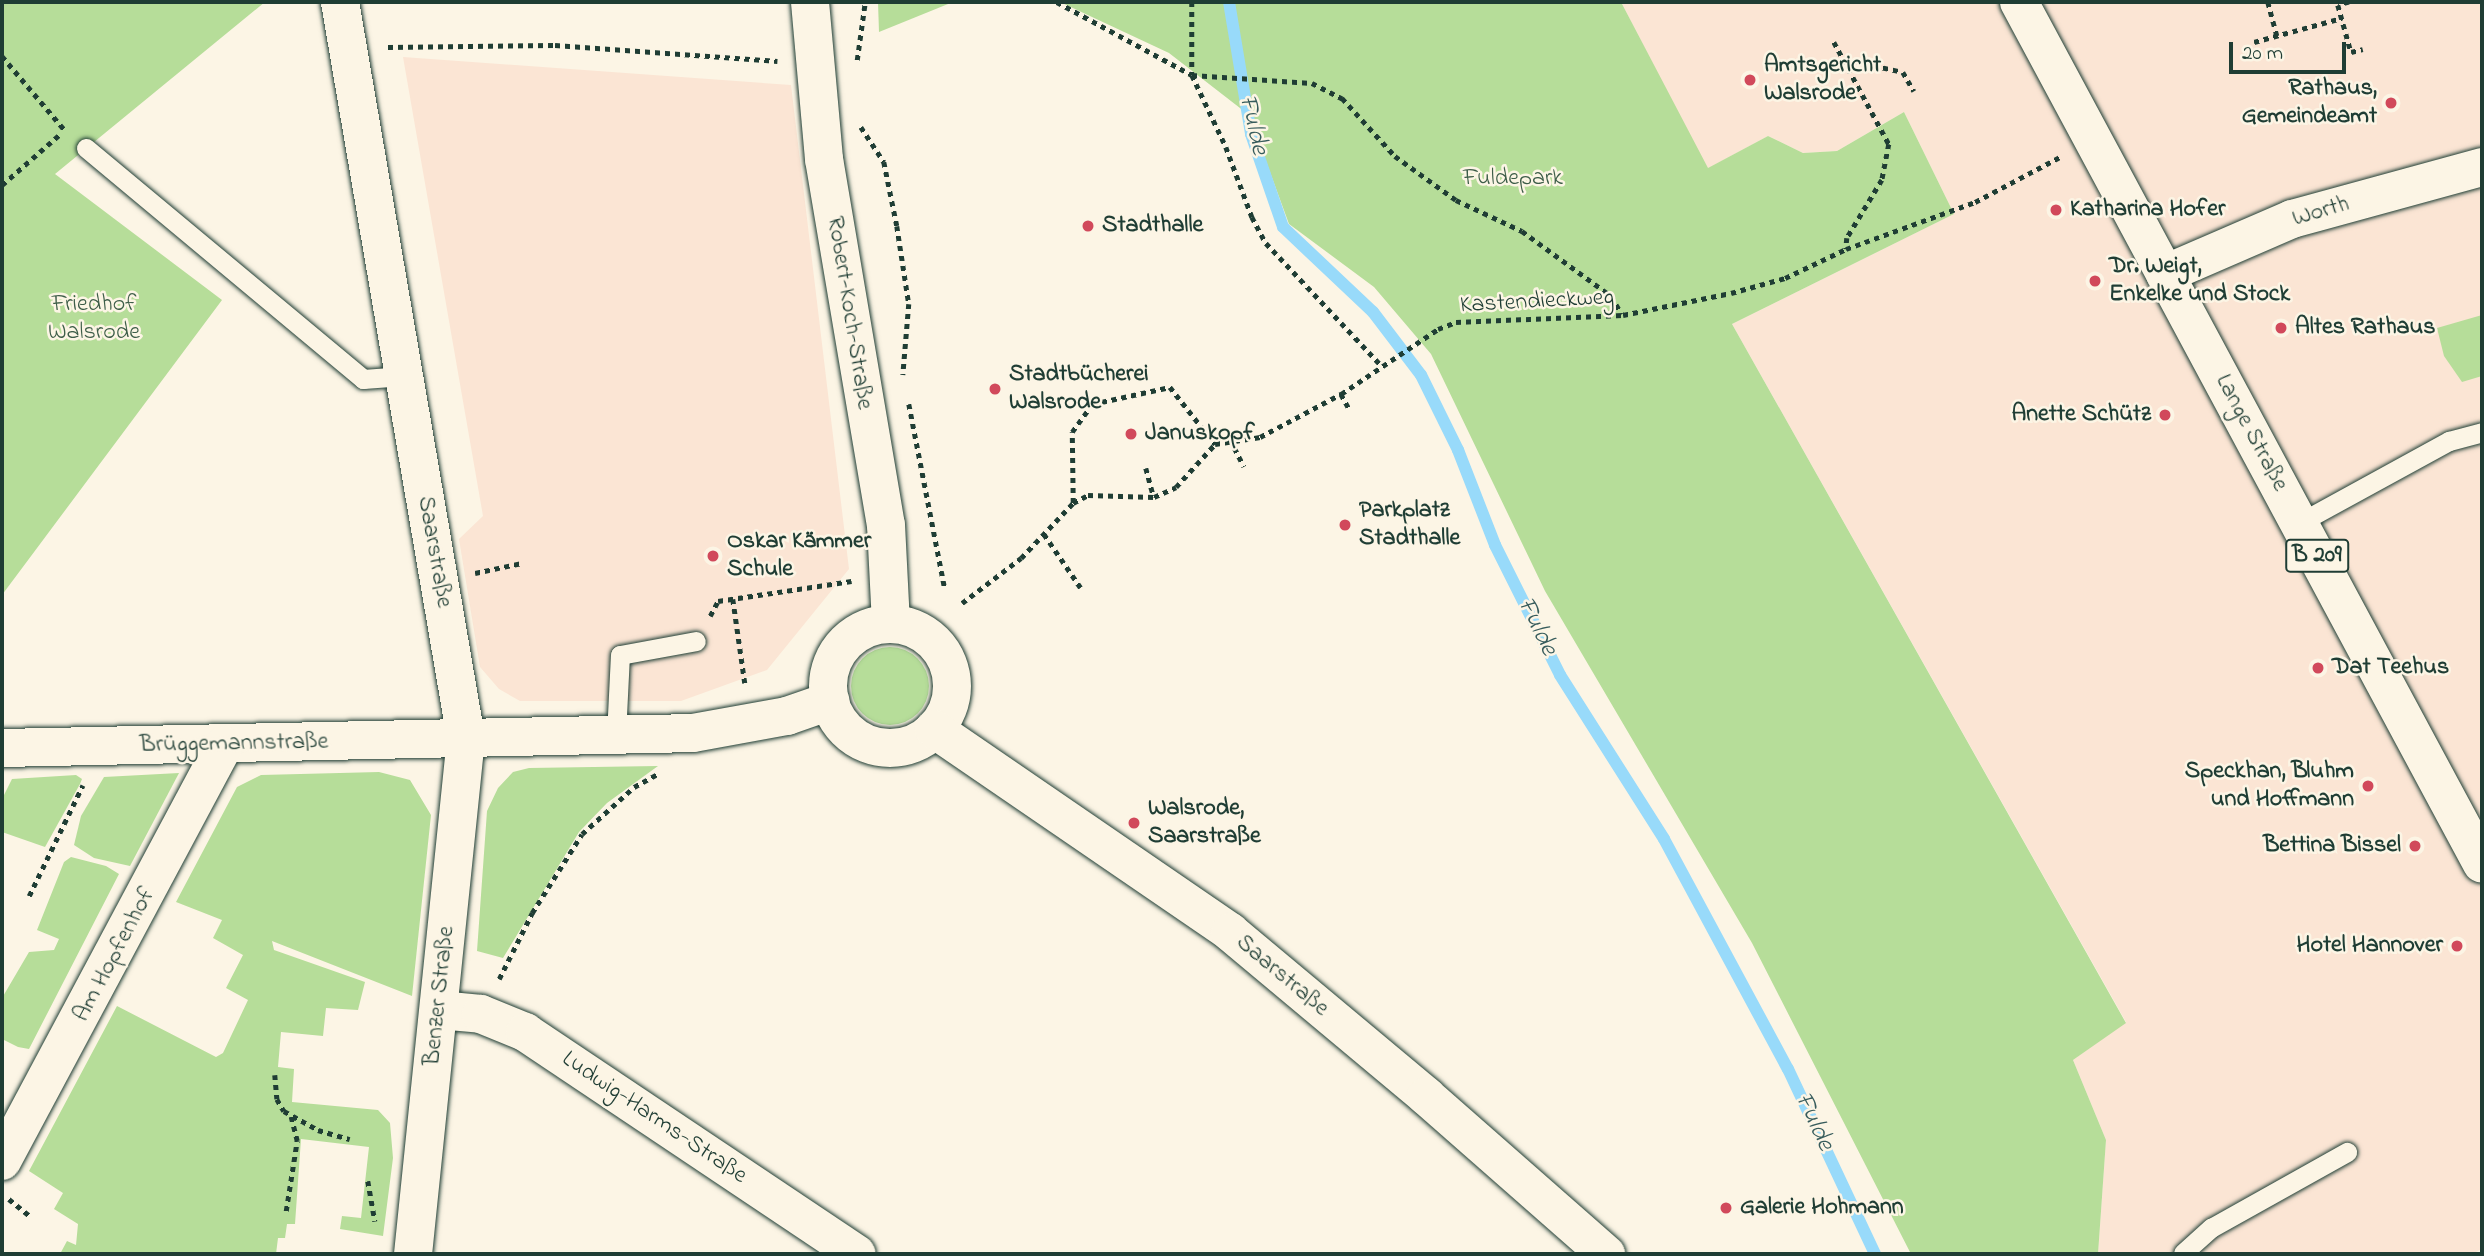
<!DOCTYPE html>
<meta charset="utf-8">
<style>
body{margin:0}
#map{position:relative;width:2484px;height:1256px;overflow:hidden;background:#fcf5e5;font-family:"Indie Flower",sans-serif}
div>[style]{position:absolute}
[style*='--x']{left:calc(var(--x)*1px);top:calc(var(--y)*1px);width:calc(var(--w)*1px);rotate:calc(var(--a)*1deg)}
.built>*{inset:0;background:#fbe5d4}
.green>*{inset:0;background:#b6dd99}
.round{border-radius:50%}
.stream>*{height:12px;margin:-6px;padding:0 6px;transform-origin:6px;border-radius:6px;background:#98dafa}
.path>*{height:4.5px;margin-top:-2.25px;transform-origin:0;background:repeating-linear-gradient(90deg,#1f3d34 0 5px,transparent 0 10px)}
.roads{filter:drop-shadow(0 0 2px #1f3d34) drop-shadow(0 0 2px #1f3d34)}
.lane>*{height:19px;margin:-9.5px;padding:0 9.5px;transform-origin:9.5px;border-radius:9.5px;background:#fcf5e5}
.street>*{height:38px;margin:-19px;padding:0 19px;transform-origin:19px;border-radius:19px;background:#fcf5e5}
.street>.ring{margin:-19px;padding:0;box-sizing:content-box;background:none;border:38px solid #fcf5e5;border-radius:50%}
.primary>*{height:38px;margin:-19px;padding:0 19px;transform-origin:19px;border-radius:19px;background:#fcf5e5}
.dots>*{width:19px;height:19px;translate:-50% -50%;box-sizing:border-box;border:4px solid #fcf5e5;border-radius:50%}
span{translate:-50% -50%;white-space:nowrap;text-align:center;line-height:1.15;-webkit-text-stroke:5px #fcf5e5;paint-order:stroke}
.shield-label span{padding:2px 5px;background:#fcf5e5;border:2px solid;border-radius:5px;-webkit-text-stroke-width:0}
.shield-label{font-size:23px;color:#1f3d34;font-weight:700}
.poi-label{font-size:24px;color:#1f3d34;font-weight:700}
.left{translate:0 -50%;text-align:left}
.right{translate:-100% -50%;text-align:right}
.park-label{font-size:24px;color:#3d5d48}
.street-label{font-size:24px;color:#1f3d34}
.water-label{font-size:26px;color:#375c5c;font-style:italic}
.frame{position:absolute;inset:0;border:4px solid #1f3d34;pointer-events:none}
.scale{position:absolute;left:2229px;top:42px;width:117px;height:32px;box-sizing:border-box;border:4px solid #1f3d34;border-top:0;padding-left:9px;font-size:21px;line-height:24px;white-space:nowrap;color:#1f3d34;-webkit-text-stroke:5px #fcf5e5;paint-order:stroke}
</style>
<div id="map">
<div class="built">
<div style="clip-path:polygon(1621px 2px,2482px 2px,2482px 1249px,2472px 1254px,2098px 1254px,2106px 1140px,2073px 1060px,2126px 1022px,1732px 324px,1954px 214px,1904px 112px,1837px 151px,1803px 153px,1768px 136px,1707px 169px)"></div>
<div style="clip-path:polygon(403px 57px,791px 85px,849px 569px,767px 670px,681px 701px,520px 701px,499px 689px,480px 667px,459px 539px,483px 516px)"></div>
</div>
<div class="green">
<div style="clip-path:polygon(2px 2px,265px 2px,55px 174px,222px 300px,2px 595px)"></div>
<div style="clip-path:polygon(878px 2px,953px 2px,879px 32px)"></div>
<div style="clip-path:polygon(1060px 2px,1621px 2px,1708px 168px,1768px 136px,1803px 153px,1837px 151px,1904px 112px,1954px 214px,1732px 324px,2126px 1023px,2073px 1060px,2106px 1140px,2098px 1254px,1911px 1254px,1752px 943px,1545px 591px,1431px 354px,1374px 287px,1289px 224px,1249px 115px,1169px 53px)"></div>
<div style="clip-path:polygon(2482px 315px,2482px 376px,2462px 382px,2444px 356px,2437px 328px)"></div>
<div class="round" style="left:851px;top:647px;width:78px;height:78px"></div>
<div style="clip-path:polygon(658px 766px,607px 803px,579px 832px,503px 958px,477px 951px,487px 811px,498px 788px,513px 772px,529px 768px)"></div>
<div style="clip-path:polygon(379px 772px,410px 780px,431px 815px,412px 996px,272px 941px,274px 950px,365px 982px,358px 1010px,326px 1008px,323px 1036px,281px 1032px,278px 1067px,294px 1069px,292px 1102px,378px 1110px,390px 1123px,393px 1158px,383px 1236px,340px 1229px,342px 1216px,361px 1218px,369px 1147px,301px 1139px,295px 1224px,287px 1224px,285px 1238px,278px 1238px,276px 1254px,60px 1254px,67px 1241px,76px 1245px,78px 1224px,54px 1209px,63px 1193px,29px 1171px,117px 1006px,216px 1057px,223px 1053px,248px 1000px,226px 988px,243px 955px,213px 938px,222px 920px,176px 902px,237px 787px,261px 775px)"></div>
<div style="clip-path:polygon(179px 773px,130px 866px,94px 858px,74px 845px,81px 816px,104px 777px)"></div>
<div style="clip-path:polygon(76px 775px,82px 779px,80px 784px,45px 847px,2px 832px,2px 799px,12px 779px)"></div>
<div style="clip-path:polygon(71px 857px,106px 866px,119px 874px,29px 1049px,18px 1047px,2px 1039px,2px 998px,29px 952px,54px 950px,59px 939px,37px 930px,64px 862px)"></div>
</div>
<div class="stream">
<div style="--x:1229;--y:2;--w:134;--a:80.5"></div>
<div style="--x:1251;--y:134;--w:98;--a:71"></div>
<div style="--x:1283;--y:227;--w:124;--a:43.4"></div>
<div style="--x:1373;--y:312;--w:79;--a:52.7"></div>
<div style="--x:1421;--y:375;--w:84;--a:63.7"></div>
<div style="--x:1458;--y:450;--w:102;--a:68.7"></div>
<div style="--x:1495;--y:545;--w:145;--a:63.4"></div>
<div style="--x:1560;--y:675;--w:194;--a:57.6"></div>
<div style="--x:1664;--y:839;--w:261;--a:61.7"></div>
<div style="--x:1788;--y:1069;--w:204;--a:64.8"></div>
</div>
<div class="path">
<div style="--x:1057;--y:2;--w:153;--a:28.4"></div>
<div style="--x:1192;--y:75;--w:120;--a:3.8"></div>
<div style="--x:1312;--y:83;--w:34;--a:27"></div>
<div style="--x:1342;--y:98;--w:79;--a:47.6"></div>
<div style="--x:1395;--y:156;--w:75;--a:35.8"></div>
<div style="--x:1456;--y:200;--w:73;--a:25.2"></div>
<div style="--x:1522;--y:231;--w:110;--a:36.1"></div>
<div style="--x:1611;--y:296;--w:21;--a:59"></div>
<div style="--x:1192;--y:2;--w:73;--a:90"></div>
<div style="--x:1192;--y:75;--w:80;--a:64.7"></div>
<div style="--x:1226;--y:147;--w:75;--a:69.6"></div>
<div style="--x:1252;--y:217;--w:30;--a:62"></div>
<div style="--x:1266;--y:243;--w:169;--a:46.7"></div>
<div style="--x:2268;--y:2;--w:35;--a:75"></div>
<div style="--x:2349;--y:2;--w:11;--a:165"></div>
<div style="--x:2338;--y:5;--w:49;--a:74.5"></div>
<div style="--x:2351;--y:52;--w:12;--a:-14"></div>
<div style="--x:1834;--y:42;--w:116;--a:61.7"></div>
<div style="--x:1889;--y:144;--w:37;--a:101"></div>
<div style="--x:1882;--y:180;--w:68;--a:121.1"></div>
<div style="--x:1847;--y:238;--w:11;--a:95"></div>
<div style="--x:2254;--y:42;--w:91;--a:-15.3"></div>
<div style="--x:388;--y:47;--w:167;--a:-0.7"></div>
<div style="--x:555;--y:45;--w:223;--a:4.1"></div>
<div style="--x:2;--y:56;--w:96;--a:49.7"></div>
<div style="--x:1844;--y:59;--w:60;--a:12.4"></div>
<div style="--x:1903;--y:72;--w:22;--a:60"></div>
<div style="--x:857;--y:60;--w:59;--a:-82.1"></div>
<div style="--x:861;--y:127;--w:42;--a:56.7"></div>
<div style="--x:884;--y:162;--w:65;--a:78.5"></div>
<div style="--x:897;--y:226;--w:79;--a:81.3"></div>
<div style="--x:909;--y:304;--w:71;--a:94.8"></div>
<div style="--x:2;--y:185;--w:76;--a:-41.3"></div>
<div style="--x:1341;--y:394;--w:18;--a:61"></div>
<div style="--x:909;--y:404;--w:188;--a:79"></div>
<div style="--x:1230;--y:439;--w:31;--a:63"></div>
<div style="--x:1146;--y:468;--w:30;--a:75"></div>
<div style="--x:1073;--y:503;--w:71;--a:-90.8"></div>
<div style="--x:1072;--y:432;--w:34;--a:-54"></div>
<div style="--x:1092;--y:404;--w:80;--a:-12.3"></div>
<div style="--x:1170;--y:387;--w:73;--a:51.7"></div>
<div style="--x:1044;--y:534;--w:65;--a:55.6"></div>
<div style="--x:475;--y:573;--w:48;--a:-12"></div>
<div style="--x:733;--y:599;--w:85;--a:81.9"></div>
<div style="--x:962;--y:603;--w:74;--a:-37.3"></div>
<div style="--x:1021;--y:558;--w:76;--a:-46.6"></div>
<div style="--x:1073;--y:503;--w:17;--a:-28"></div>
<div style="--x:1088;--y:495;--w:66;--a:1.7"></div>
<div style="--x:1154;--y:497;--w:24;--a:-24"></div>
<div style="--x:1176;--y:487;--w:58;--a:-47.8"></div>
<div style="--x:1215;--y:444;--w:46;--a:-8.8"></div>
<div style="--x:1260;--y:437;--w:92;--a:-28"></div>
<div style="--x:1341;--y:394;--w:117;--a:-33.8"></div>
<div style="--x:1438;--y:329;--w:19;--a:-21"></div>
<div style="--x:1456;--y:322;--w:167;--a:-2.4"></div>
<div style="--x:1623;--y:315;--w:110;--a:-11.5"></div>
<div style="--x:1731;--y:293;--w:56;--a:-15.5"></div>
<div style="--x:1785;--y:278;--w:68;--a:-25.4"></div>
<div style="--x:1846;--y:249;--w:137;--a:-20"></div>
<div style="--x:1975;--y:202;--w:96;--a:-27.9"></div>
<div style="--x:710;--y:616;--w:17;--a:-62"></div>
<div style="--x:718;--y:601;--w:135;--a:-8.5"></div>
<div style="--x:29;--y:896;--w:123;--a:-64.1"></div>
<div style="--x:499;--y:979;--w:74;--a:-63.4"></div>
<div style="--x:532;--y:913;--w:93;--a:-57.7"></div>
<div style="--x:582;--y:834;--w:70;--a:-42.1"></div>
<div style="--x:634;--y:787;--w:26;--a:-29"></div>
<div style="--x:275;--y:1075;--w:24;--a:85"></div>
<div style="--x:277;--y:1099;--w:14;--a:60"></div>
<div style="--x:284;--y:1111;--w:39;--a:29"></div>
<div style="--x:318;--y:1130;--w:33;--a:16"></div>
<div style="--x:368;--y:1181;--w:41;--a:80.1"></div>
<div style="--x:9;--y:1199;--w:27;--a:39"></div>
<div style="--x:286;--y:1211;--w:71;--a:-81.1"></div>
<div style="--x:297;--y:1141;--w:25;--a:-104"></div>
</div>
<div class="roads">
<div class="lane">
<div style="--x:86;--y:148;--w:361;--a:39.8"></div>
<div style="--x:363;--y:379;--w:41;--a:-4.2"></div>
<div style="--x:2299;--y:523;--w:171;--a:-28.7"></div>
<div style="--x:2449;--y:441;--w:34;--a:-15"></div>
<div style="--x:616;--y:736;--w:81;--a:-87.2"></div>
<div style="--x:620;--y:655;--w:77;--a:-10.4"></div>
<div style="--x:2183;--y:1253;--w:38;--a:-42"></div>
<div style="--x:2211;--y:1228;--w:156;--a:-29.2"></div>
</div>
<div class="street">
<div style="--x:340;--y:2;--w:747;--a:80.29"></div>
<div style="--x:466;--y:738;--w:519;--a:95.86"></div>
<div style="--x:810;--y:2;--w:158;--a:84.9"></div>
<div style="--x:824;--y:159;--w:371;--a:80.4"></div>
<div style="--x:886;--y:525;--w:99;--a:87.1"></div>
<div style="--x:2165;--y:274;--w:138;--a:-23.4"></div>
<div style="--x:2292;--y:219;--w:197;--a:-15.3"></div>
<div class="ring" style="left:828px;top:624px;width:86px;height:86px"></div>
<div style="--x:934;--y:729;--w:359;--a:34.4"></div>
<div style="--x:1230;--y:932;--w:256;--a:39.9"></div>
<div style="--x:1426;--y:1096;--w:240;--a:41.3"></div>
<div style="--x:2;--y:748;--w:691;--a:-1.24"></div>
<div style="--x:693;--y:733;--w:96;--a:-10.3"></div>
<div style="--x:787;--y:716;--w:46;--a:-19.2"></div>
<div style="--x:439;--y:1010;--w:42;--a:5.4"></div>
<div style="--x:481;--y:1014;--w:48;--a:22.2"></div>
<div style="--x:525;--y:1032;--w:399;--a:33.8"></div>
<div style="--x:2;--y:1161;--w:471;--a:-61.9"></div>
</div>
<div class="primary">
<div style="--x:2019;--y:2;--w:978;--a:61.76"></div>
</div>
</div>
<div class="dots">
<div style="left:1750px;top:80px;background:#d1495b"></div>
<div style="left:2391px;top:103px;background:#d1495b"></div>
<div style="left:2056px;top:210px;background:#d1495b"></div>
<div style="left:1088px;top:226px;background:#d1495b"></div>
<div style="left:2095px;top:281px;background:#d1495b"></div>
<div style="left:2281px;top:328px;background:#d1495b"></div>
<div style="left:995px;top:389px;background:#d1495b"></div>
<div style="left:2165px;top:415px;background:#d1495b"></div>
<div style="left:1131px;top:434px;background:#d1495b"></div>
<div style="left:1345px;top:525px;background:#d1495b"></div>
<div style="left:713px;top:556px;background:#d1495b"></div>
<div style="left:2318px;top:668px;background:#d1495b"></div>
<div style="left:2368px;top:786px;background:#d1495b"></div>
<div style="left:1134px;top:823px;background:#d1495b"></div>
<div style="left:2415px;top:846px;background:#d1495b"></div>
<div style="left:2457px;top:946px;background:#d1495b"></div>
<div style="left:1726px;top:1208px;background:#d1495b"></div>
</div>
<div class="shield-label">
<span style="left:2317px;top:556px">B 209</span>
</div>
<div class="poi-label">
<span class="left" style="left:1764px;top:80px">Amtsgericht<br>Walsrode</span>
<span class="right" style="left:2377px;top:103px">Rathaus,<br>Gemeindeamt</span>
<span class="left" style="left:2070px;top:210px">Katharina Hofer</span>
<span class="left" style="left:1102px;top:226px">Stadthalle</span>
<span class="left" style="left:2109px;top:281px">Dr. Weigt,<br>Enkelke und Stock</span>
<span class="left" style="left:2295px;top:328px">Altes Rathaus</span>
<span class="left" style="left:1009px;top:389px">Stadtbücherei<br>Walsrode</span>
<span class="right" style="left:2151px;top:415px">Anette Schütz</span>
<span class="left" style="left:1145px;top:434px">Januskopf</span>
<span class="left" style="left:1359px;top:525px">Parkplatz<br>Stadthalle</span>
<span class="left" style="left:727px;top:556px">Oskar Kämmer<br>Schule</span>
<span class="left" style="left:2332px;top:668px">Dat Teehus</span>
<span class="right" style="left:2354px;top:786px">Speckhan, Bluhm<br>und Hoffmann</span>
<span class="left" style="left:1148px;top:823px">Walsrode,<br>Saarstraße</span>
<span class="right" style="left:2401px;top:846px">Bettina Bissel</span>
<span class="right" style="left:2443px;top:946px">Hotel Hannover</span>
<span class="left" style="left:1740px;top:1208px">Galerie Hohmann</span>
</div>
<div class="park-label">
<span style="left:1513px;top:179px">Fuldepark</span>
<span style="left:94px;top:319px">Friedhof<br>Walsrode</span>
</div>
<div class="street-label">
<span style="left:2321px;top:212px;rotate:-16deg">Worth</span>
<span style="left:1537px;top:302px;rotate:-3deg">Kastendieckweg</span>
<span style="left:849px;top:313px;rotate:81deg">Robert-Koch-Straße</span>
<span style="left:2251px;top:433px;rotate:62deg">Lange Straße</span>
<span style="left:434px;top:552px;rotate:80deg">Saarstraße</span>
<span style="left:234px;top:744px;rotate:-1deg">Brüggemannstraße</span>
<span style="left:115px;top:955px;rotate:-62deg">Am Hopfenhof</span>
<span style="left:1282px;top:976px;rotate:40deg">Saarstraße</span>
<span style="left:440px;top:996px;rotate:-84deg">Benzer Straße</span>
<span style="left:654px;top:1118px;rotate:34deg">Ludwig-Harms-Straße</span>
</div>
<div class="water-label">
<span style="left:1252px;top:125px;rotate:77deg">Fulde</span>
<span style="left:1536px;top:627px;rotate:64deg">Fulde</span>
<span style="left:1813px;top:1122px;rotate:65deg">Fulde</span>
</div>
<div class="frame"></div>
<div class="scale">20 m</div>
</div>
